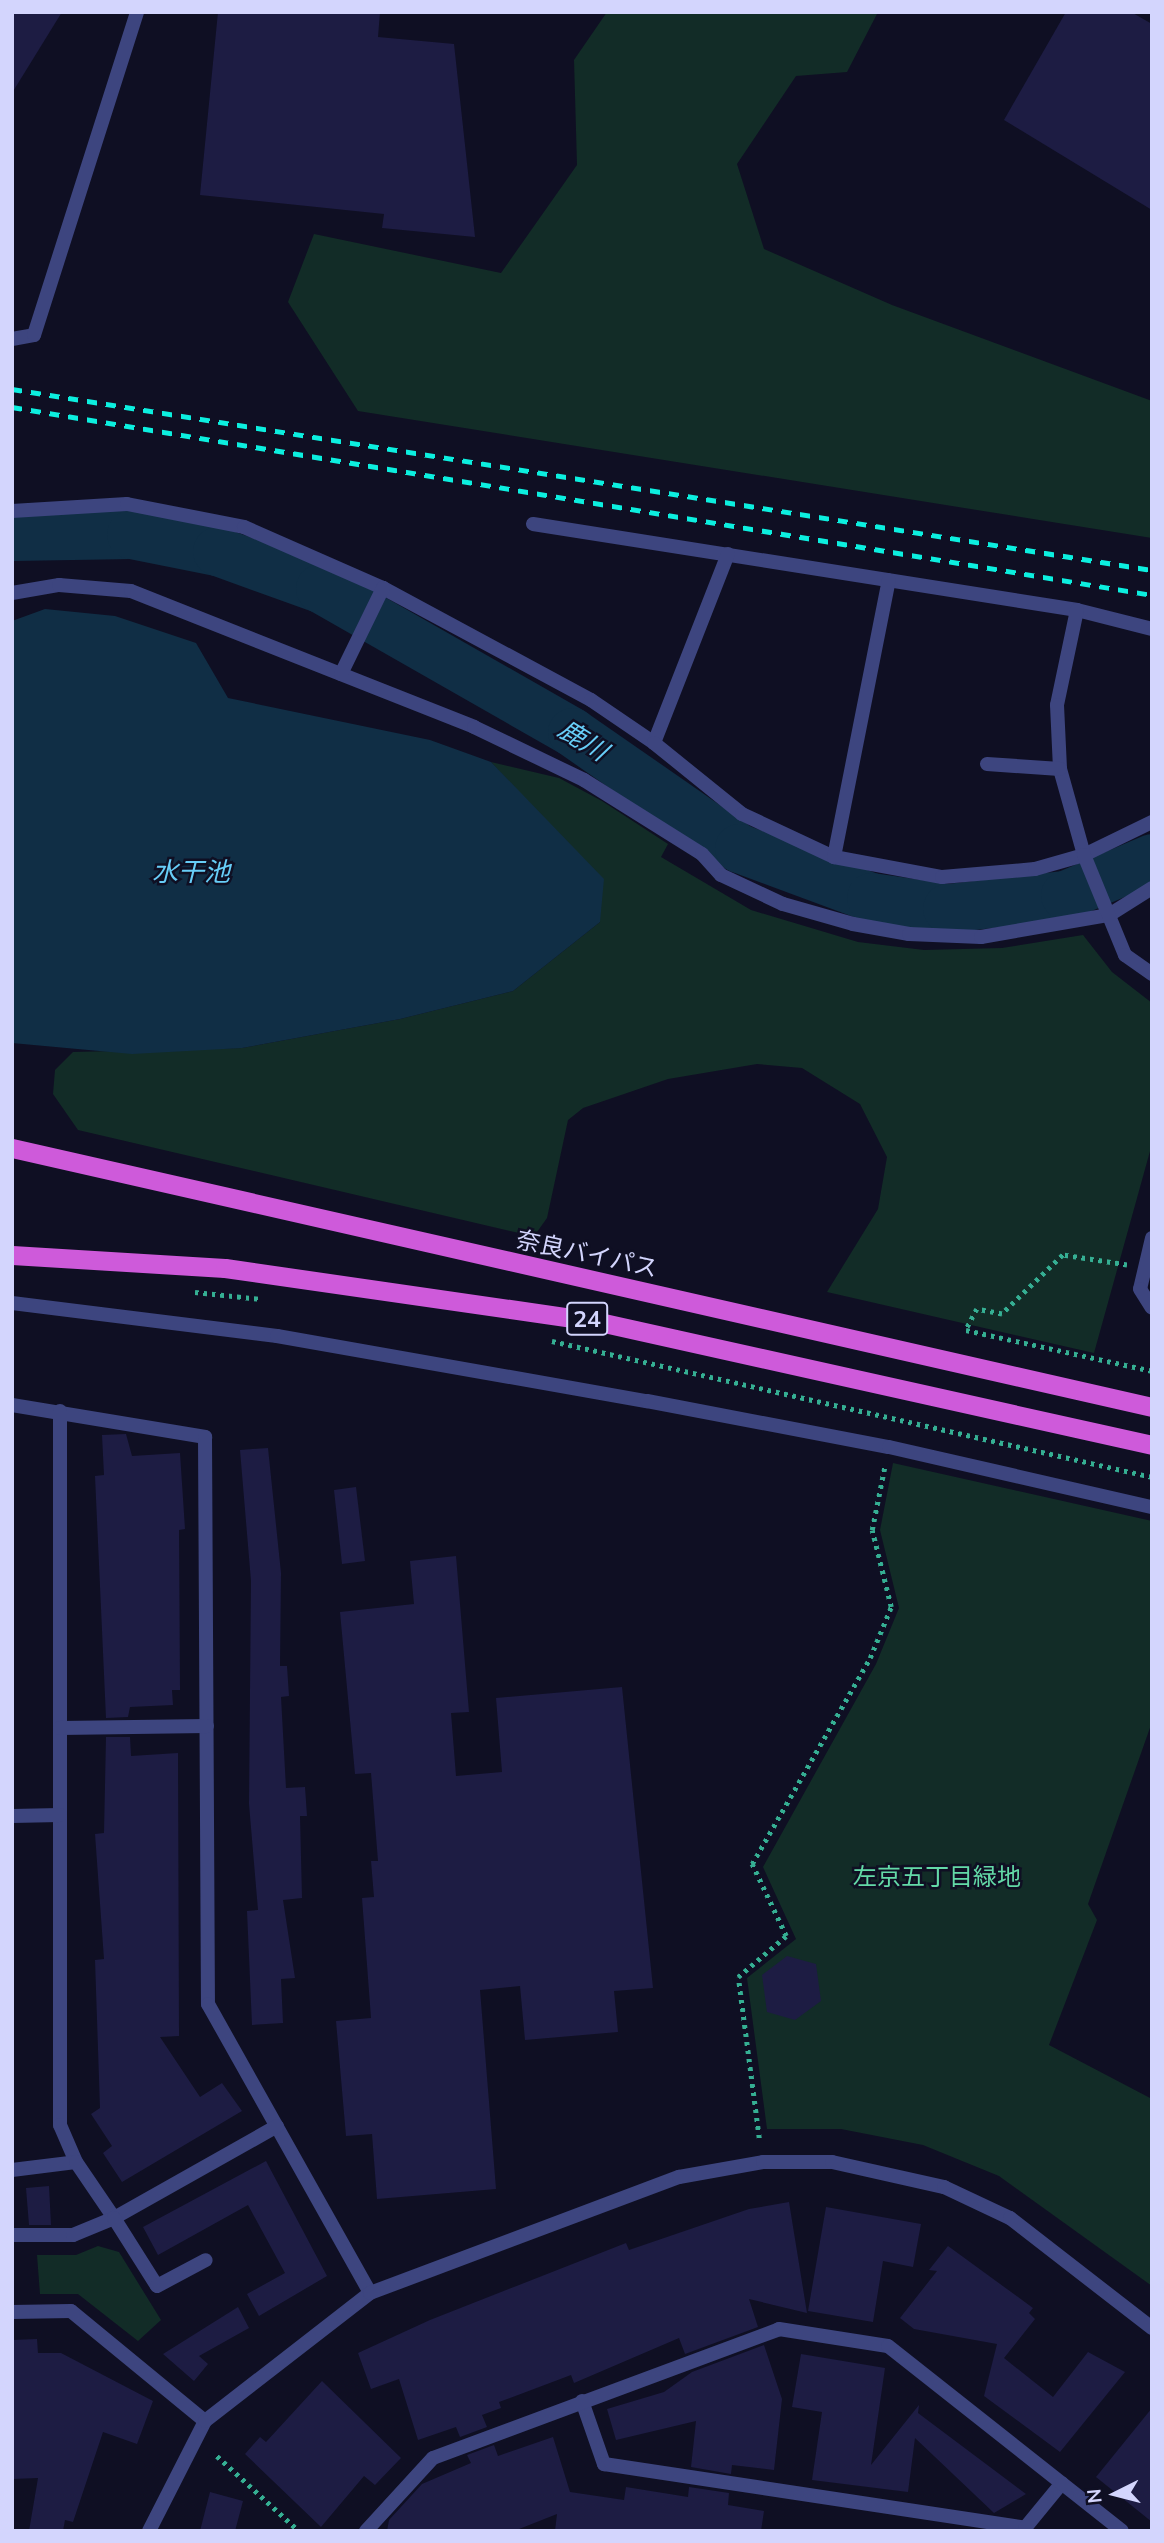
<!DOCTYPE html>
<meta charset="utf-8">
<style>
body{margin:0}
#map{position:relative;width:1164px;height:2543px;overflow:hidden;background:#0f0f23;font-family:Mulish,"Noto Sans JP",sans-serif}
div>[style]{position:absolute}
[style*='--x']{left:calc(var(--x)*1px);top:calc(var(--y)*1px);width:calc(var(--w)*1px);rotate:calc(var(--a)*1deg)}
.green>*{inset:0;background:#122c27}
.water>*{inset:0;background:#102e45}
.river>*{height:49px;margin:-24.5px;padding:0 24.5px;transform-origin:24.5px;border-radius:24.5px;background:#102e45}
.building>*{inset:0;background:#1d1c43}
.path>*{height:4.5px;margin-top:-2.25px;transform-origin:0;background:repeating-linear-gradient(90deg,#35af93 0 3.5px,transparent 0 8.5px)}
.service>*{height:14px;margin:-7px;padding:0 7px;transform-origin:7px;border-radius:7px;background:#3d457f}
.minor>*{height:14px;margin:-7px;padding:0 7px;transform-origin:7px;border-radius:7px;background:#3d457f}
.tertiary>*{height:14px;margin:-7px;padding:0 7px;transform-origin:7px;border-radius:7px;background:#3d457f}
.trunk>*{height:19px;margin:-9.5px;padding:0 9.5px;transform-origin:9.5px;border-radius:9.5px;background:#ce5ada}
.rail>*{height:5px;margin-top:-2.5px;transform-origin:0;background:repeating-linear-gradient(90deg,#0cefdf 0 10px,transparent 0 19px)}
span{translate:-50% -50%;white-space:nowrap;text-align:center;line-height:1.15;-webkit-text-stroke:5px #0f0f23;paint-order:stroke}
.shield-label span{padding:2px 5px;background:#0f0f23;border:2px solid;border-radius:5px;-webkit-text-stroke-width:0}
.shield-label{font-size:23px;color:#d3d5fd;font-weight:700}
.street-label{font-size:24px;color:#d3d5fd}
.park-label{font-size:24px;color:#63d9a7}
.water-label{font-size:26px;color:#67cdf7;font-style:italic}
.frame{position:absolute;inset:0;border:14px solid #d3d5fd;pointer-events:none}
.north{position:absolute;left:1080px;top:2459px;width:70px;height:70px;-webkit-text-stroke:5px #0f0f23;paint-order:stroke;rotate:264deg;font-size:19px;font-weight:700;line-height:28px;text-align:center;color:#d3d5fd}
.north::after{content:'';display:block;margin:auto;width:24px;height:32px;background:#d3d5fd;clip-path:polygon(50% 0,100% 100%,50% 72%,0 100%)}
</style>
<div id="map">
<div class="green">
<div style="clip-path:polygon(607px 12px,878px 12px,847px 72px,796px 76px,737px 164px,764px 249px,892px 305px,1152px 401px,1152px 538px,358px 411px,288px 302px,314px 234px,501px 273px,577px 165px,574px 60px)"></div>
<div style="clip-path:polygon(491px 762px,559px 778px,602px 801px,668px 844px,661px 857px,751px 910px,858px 942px,924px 950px,1002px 948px,1083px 935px,1112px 972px,1152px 1003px,1152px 1144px,1094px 1353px,827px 1292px,878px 1209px,887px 1157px,860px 1104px,802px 1068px,757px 1064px,668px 1079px,583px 1108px,568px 1120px,547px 1218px,537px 1232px,519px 1233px,78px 1130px,53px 1094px,55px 1070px,73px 1052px,242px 1048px,400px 1019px,513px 991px,600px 922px,536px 811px)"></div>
<div style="clip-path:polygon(893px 1463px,1152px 1521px,1152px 1722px,1088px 1904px,1097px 1920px,1049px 2045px,1152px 2099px,1152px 2286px,999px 2176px,923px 2145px,841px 2129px,767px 2129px,747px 1978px,796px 1939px,763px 1867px,876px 1664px,899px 1608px,880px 1530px)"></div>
<div style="clip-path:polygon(98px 2246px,119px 2252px,161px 2320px,138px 2341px,78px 2294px,40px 2294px,37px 2255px,76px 2255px)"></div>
</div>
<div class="water">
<div style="clip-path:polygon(45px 609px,115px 616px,196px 643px,228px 698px,430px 740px,491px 762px,604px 879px,600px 922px,513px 991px,400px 1019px,242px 1048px,132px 1054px,12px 1043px,12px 621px)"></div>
</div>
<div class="river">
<div style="--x:12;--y:536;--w:119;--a:-1"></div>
<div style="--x:131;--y:534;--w:88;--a:11.2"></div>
<div style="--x:217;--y:551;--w:109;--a:19.8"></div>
<div style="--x:320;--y:588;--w:290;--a:29.7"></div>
<div style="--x:572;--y:732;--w:203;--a:34.8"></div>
<div style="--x:739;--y:848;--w:141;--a:20.4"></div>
<div style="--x:871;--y:897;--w:77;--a:8.2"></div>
<div style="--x:947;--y:908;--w:119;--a:-6.3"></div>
<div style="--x:1065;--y:895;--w:95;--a:-23"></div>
</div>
<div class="building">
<div style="clip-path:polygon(12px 12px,62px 12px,12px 93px)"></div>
<div style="clip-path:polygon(218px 12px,380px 12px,378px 37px,454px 44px,475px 237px,382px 228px,384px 214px,200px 195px)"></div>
<div style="clip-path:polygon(1066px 12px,1131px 12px,1152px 24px,1152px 210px,1004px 120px)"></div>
<div style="clip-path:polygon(126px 1434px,132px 1456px,180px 1453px,185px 1529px,179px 1530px,180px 1690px,172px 1690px,173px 1705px,130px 1707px,128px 1717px,106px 1718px,95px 1476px,104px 1475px,102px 1435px)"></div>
<div style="clip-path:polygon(268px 1448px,281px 1573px,280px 1666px,287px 1666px,289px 1696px,281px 1697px,286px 1788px,305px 1787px,307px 1816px,300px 1816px,302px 1898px,283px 1900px,295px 1978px,281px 1979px,283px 2023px,252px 2025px,247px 1911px,258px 1910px,249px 1804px,251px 1581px,240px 1450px)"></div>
<div style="clip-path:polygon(356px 1487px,365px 1561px,342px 1564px,334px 1490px)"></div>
<div style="clip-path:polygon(456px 1556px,469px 1712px,451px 1713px,456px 1776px,502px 1772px,496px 1698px,622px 1687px,653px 1988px,614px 1991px,618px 2032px,525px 2040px,520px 1986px,480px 1990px,496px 2189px,377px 2199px,372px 2134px,346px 2136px,336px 2021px,371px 2018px,362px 1898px,374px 1897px,371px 1861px,378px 1861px,371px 1773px,355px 1774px,340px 1612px,414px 1604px,410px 1561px)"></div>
<div style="clip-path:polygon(106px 1737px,130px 1737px,131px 1756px,178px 1753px,179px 2036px,160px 2037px,200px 2097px,222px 2083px,242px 2111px,122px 2182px,103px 2153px,112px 2146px,91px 2114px,100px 2108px,95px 1960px,104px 1959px,95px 1834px,104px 1833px)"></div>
<div style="clip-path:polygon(787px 1956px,816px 1964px,821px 2001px,795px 2020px,767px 2012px,762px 1975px)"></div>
<div style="clip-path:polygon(266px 2161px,327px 2276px,259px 2316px,247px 2294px,285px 2273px,248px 2205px,158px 2255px,143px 2227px)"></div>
<div style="clip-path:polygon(49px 2186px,51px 2225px,29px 2225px,26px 2188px)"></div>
<div style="clip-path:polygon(789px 2202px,807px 2313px,749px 2299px,758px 2327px,685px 2354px,679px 2338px,574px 2383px,571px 2375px,499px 2402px,501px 2408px,482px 2415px,487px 2427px,460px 2437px,456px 2427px,418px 2440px,399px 2379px,371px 2389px,358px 2353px,430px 2320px,626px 2243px,629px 2250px,749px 2209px)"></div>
<div style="clip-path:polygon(826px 2207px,921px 2224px,913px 2267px,883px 2261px,873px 2322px,808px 2311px)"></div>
<div style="clip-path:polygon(948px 2246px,1033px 2308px,1029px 2313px,1035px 2319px,1004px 2358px,1053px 2397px,1088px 2352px,1125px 2372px,1060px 2452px,984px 2396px,997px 2344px,914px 2329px,900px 2318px,937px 2271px,929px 2270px)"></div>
<div style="clip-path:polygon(238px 2307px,249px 2328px,199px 2356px,208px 2364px,194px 2381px,163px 2354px)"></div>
<div style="clip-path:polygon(37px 2339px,38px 2353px,61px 2353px,153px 2401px,137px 2444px,103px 2432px,73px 2522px,65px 2520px,63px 2531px,29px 2531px,38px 2478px,12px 2479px,12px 2340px)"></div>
<div style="clip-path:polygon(764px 2345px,782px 2399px,774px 2470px,732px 2465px,731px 2474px,691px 2467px,696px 2421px,616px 2440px,607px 2409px,664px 2392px,692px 2372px)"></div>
<div style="clip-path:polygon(801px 2354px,885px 2368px,871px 2465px,919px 2405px,918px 2413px,1026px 2494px,994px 2513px,915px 2438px,908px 2492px,812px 2480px,822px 2412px,792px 2407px)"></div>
<div style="clip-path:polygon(322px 2381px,401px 2458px,375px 2485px,364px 2476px,321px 2527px,245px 2454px,260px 2437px,266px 2442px)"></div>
<div style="clip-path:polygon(1152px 2408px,1152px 2522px,1096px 2477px)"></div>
<div style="clip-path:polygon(553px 2437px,570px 2492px,624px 2500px,626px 2487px,688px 2497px,689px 2487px,729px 2493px,728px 2505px,764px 2511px,761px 2531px,555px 2531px,557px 2514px,514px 2531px,387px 2531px,389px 2520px,422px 2484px,471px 2463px,467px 2455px,494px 2445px,498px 2456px)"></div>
<div style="clip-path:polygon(210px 2492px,243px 2501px,235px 2531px,200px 2531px)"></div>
</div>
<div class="path">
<div style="--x:1127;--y:1265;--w:65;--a:-171.1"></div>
<div style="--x:1063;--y:1255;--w:85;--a:136"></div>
<div style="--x:1002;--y:1314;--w:25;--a:-169"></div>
<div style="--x:977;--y:1309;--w:24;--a:118"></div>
<div style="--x:966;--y:1330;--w:190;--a:12.4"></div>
<div style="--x:195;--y:1292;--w:67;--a:6"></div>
<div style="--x:552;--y:1341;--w:615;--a:12.77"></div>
<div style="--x:759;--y:2138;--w:162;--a:-97.4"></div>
<div style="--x:738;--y:1977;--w:63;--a:-40.5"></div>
<div style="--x:786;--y:1936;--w:80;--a:-115.3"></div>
<div style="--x:752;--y:1864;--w:237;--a:-60.2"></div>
<div style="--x:870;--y:1658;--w:55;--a:-67.6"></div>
<div style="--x:891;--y:1607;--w:79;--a:-103.9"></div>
<div style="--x:872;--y:1530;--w:66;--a:-78.7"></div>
<div style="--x:217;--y:2456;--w:111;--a:42.4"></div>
</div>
<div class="service">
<div style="--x:12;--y:339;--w:22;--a:-10"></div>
<div style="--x:34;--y:335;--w:339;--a:-72.3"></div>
</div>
<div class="minor">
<div style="--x:12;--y:511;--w:115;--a:-3.5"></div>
<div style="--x:127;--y:504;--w:119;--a:11.1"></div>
<div style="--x:244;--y:527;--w:152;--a:23.7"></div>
<div style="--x:383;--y:588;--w:236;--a:28.3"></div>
<div style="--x:591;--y:700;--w:76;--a:34.3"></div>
<div style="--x:533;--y:524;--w:551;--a:8.98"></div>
<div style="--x:1077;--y:610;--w:77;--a:14.2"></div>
<div style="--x:728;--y:554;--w:203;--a:111.4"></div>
<div style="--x:654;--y:743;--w:113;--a:38.9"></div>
<div style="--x:742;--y:814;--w:102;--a:25.1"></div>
<div style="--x:834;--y:857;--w:110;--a:10.5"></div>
<div style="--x:942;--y:877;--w:93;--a:-4.9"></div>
<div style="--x:1035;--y:869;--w:51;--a:-15.9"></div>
<div style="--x:1084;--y:855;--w:76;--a:-25.9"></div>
<div style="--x:12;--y:593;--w:48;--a:-9.7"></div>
<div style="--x:59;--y:585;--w:72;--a:4.8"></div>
<div style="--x:131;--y:591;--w:369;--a:21.6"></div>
<div style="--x:474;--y:727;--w:122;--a:25.7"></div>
<div style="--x:584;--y:780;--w:139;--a:32.1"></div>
<div style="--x:702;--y:854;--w:28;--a:48"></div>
<div style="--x:721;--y:875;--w:68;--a:25.1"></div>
<div style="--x:783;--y:904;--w:73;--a:15.9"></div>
<div style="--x:853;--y:924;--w:57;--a:10.1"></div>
<div style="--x:909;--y:934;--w:72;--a:2.4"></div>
<div style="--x:981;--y:937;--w:130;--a:-9.8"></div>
<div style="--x:1109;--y:915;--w:51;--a:-32.1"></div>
<div style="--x:1077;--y:610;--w:97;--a:101.9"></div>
<div style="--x:1057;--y:705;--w:64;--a:87.3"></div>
<div style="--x:1060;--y:769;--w:89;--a:74.4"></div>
<div style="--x:1084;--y:855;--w:108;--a:67.7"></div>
<div style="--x:1125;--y:955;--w:33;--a:35"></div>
<div style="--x:341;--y:674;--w:96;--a:-64"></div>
<div style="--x:987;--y:764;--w:73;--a:3.9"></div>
<div style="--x:834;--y:857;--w:282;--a:-78.8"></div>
<div style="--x:1152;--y:1238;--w:52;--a:103.2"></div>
<div style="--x:1140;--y:1289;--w:22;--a:58"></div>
<div style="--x:12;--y:1405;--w:196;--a:9.4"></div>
<div style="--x:205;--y:1437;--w:567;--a:89.7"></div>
<div style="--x:208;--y:2004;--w:331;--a:60.7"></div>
<div style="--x:60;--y:1411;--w:714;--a:90"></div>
<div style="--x:60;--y:2125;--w:40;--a:66.6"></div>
<div style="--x:60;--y:1728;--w:147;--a:-0.8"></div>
<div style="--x:12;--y:1816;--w:48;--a:-1.2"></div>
<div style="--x:12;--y:2170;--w:64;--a:-7.1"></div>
<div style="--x:76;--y:2162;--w:68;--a:55.8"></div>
<div style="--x:114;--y:2218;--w:187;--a:-29.4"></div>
<div style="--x:12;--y:2235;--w:61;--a:0"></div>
<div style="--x:73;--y:2235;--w:44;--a:-22.5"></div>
<div style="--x:114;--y:2218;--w:80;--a:57.7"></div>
<div style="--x:157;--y:2286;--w:55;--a:-28"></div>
<div style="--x:12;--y:2312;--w:59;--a:-1"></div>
<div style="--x:71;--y:2311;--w:173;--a:39.4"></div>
<div style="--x:582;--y:2401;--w:67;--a:70.8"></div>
<div style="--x:604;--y:2464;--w:426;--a:8.6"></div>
<div style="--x:1025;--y:2528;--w:58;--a:-50.6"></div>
<div style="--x:366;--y:2531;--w:99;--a:-47.5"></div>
<div style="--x:433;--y:2458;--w:369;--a:-20.4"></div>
<div style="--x:779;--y:2329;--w:110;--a:8.9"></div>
<div style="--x:888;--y:2346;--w:298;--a:38.3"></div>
</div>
<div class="tertiary">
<div style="--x:12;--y:1303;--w:267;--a:7.1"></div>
<div style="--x:277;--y:1336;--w:376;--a:10"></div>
<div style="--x:647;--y:1401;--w:246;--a:10.8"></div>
<div style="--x:889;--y:1447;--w:270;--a:12.9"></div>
<div style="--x:149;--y:2531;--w:123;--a:-63"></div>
<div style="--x:205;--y:2421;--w:209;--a:-37.8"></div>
<div style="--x:370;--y:2293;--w:330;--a:-20.6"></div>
<div style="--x:679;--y:2177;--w:85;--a:-10.1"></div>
<div style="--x:763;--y:2162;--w:69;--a:0"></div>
<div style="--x:832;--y:2162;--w:115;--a:12.6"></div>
<div style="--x:944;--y:2187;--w:73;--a:25.2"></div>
<div style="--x:1010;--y:2218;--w:180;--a:37.8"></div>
</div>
<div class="trunk">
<div style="--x:12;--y:1148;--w:1169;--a:12.8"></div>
<div style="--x:12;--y:1255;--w:213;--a:3.5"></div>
<div style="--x:225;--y:1268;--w:374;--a:8.2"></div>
<div style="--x:595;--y:1321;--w:571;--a:12.55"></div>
</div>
<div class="rail">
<div style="--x:12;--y:389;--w:1154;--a:9.02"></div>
<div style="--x:12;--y:407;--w:1155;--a:9.36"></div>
</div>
<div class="shield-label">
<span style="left:587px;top:1319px">24</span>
</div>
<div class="street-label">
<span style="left:587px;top:1254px;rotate:12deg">奈良バイパス</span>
</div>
<div class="park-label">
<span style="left:937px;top:1877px">左京五丁目緑地</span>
</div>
<div class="water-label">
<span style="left:583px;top:740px;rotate:32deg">鹿川</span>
<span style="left:191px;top:872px">水干池</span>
</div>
<div class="frame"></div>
<div class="north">N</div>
</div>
